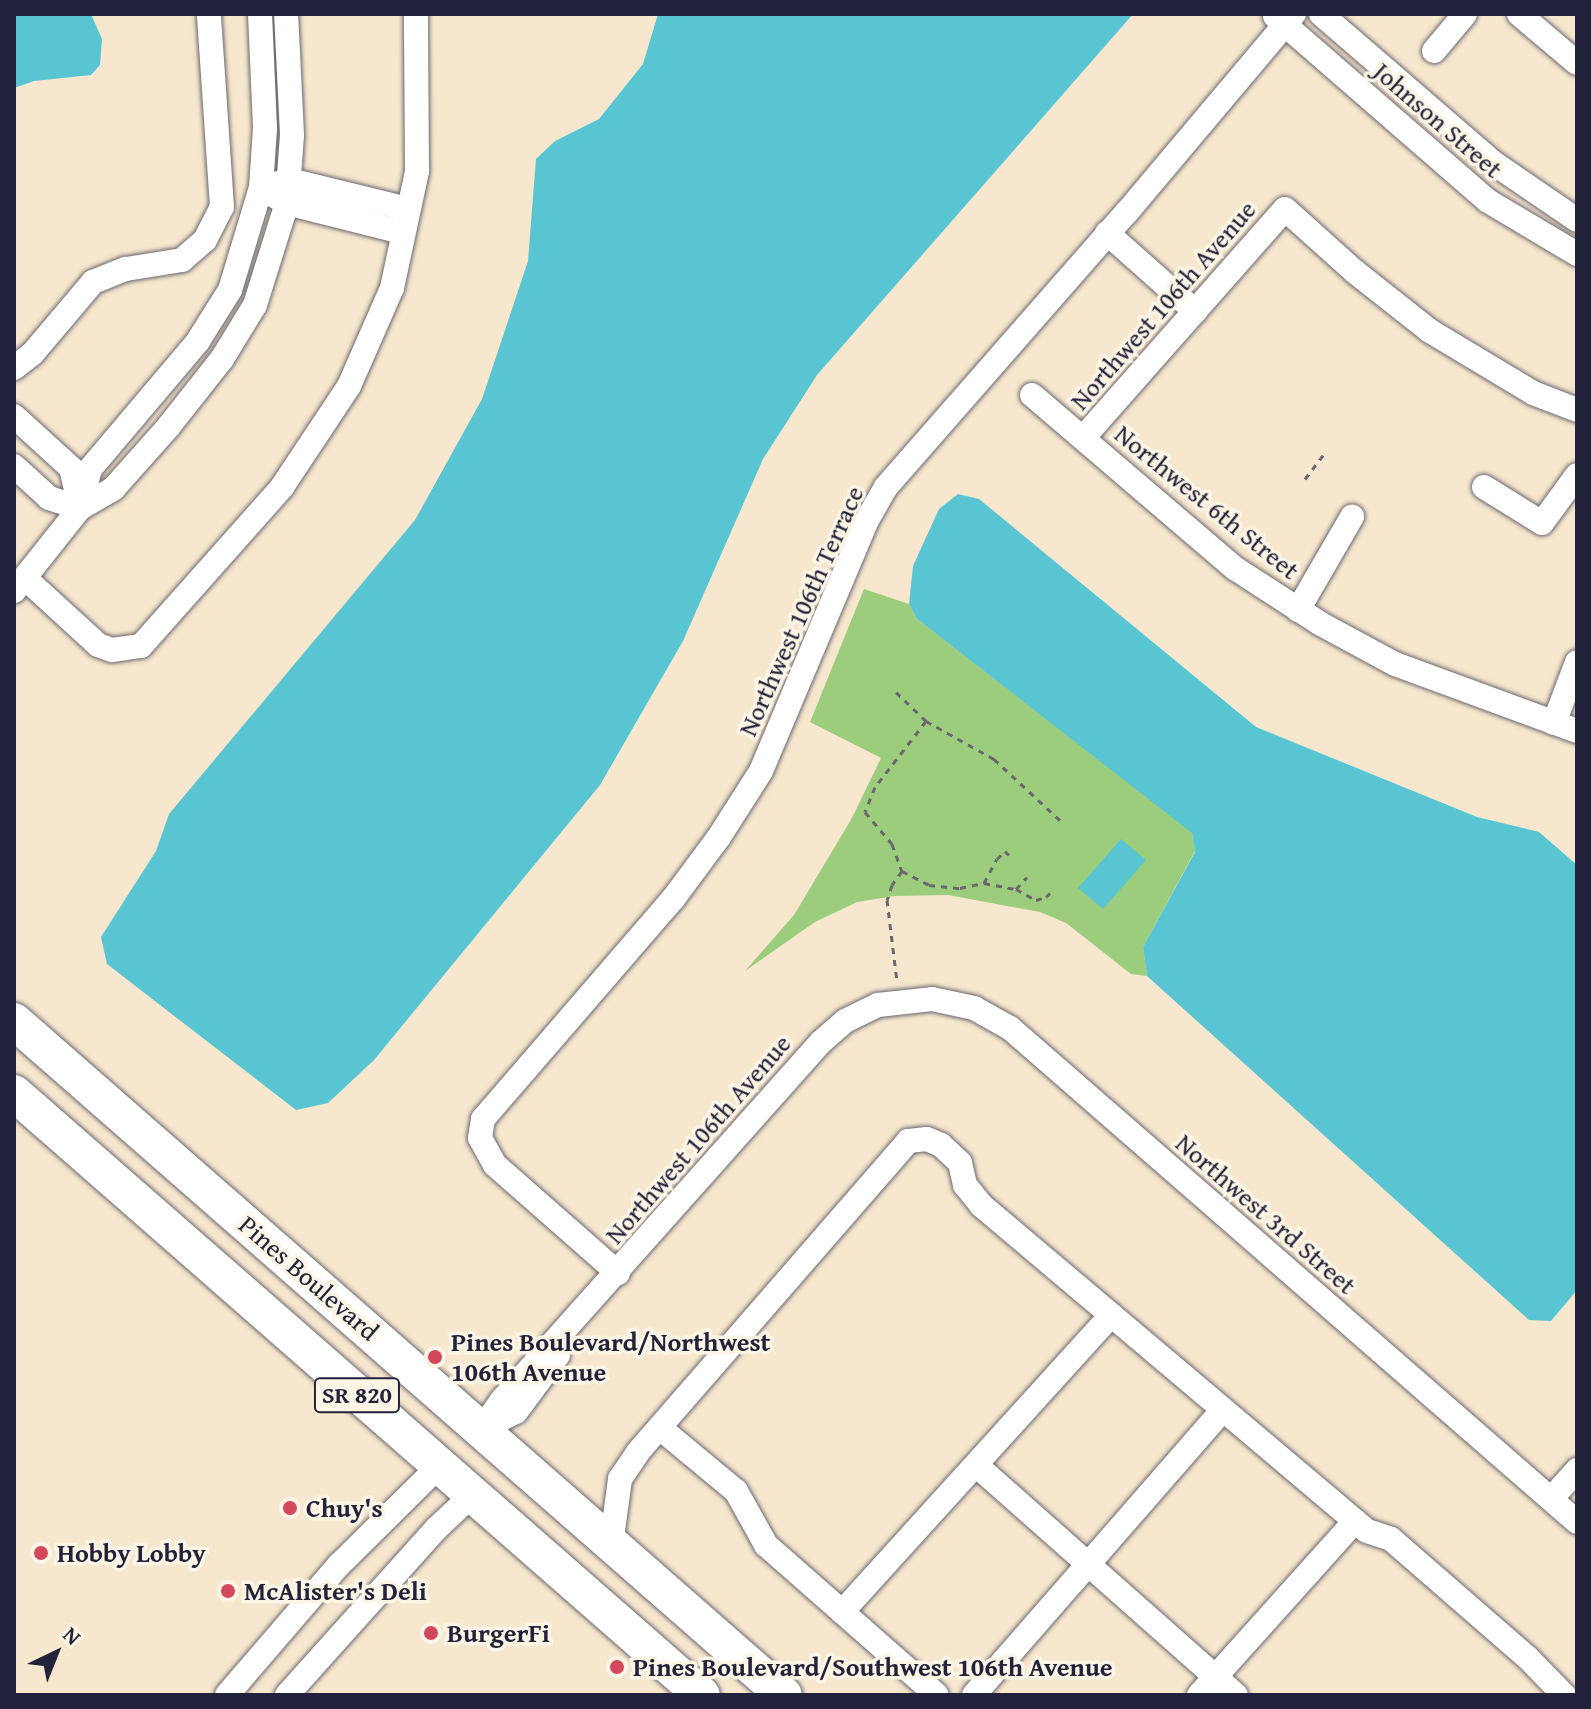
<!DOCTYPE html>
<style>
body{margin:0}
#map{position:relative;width:1591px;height:1709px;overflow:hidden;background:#f6e7ce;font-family:"Gentium Book Plus",serif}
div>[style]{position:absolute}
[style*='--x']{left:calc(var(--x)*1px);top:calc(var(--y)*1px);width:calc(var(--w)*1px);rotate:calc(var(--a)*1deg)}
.green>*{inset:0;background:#9ccd7c}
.water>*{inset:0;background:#59c5d3}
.path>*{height:3px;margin-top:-1.5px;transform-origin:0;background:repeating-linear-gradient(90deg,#6c676e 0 6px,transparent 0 12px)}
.roads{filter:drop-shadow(0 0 2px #6c676e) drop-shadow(0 0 2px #6c676e)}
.minor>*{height:24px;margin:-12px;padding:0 12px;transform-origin:12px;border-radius:12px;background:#fff}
.highway>*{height:36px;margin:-18px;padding:0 18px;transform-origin:18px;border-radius:18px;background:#fff}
.dots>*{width:22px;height:22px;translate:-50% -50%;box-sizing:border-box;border:4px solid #fcf5e5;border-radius:50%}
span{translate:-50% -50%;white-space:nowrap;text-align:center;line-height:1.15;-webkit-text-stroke:7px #fcf5e5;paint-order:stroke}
.shield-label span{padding:2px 6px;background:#fcf5e5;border:2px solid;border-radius:6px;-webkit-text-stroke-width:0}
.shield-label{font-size:24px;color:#22223b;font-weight:700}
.street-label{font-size:26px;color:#22223b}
.poi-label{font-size:26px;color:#22223b;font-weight:700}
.left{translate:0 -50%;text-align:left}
.frame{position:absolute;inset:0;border:16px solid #22223b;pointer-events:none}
.north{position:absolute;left:16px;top:1613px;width:80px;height:80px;-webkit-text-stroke:6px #fcf5e5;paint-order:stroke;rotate:43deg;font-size:22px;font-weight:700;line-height:32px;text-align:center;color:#22223b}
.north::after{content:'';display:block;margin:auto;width:28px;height:36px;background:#22223b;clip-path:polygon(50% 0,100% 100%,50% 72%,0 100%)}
</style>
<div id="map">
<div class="green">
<div style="clip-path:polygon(864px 589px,909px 604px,917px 619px,1192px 832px,1195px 851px,1143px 947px,1147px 976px,1131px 974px,1066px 923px,1040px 912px,948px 895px,894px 896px,857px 902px,815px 922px,745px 971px,794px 915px,852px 818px,881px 758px,810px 722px)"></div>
</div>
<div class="water">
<div style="clip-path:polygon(14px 14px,91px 14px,102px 39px,100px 65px,91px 75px,34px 81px,14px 88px)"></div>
<div style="clip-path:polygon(658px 14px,1133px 14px,817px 375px,763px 459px,683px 641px,600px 785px,374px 1060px,328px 1103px,296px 1110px,107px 964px,101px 937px,156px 851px,169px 814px,415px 520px,482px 399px,528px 261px,536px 159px,555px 141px,599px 119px,643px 64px)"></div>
<div style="clip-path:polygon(958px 494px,979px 499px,1256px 727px,1477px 817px,1539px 832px,1577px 865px,1577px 1290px,1551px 1321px,1529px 1320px,1147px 976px,1143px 947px,1195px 852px,1192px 833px,917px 619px,909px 604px,913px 566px,939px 509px)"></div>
<div style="clip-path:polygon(1121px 839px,1146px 860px,1103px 909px,1078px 888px)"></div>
</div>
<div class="path">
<div style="--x:1305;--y:479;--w:30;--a:-53"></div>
<div style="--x:896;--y:692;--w:42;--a:44"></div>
<div style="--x:926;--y:721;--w:83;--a:127.7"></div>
<div style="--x:875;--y:787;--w:27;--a:112"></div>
<div style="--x:865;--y:812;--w:42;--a:49.8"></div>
<div style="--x:892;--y:844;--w:29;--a:70"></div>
<div style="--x:902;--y:871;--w:17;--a:126"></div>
<div style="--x:892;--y:885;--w:16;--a:108"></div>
<div style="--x:887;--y:900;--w:83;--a:83"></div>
<div style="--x:926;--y:721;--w:78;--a:29.2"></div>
<div style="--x:994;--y:759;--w:91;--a:42.8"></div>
<div style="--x:902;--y:871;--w:30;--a:27"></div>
<div style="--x:929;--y:885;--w:31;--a:6"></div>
<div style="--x:960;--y:888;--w:25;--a:-12"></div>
<div style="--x:984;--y:883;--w:33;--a:11"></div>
<div style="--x:1016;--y:889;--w:16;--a:-47"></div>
<div style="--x:984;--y:883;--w:27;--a:-62"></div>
<div style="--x:997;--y:859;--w:11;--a:-45"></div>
<div style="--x:1005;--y:851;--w:6;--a:45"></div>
<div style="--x:1016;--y:889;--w:23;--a:29"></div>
<div style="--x:1036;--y:900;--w:10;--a:-17"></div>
<div style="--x:1046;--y:897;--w:10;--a:-45"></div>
</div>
<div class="roads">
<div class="minor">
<div style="--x:1321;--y:14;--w:230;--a:40.8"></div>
<div style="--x:1495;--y:164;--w:99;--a:34.3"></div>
<div style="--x:1519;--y:14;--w:76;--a:40.2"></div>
<div style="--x:1275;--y:16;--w:282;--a:41"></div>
<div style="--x:1488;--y:201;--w:104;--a:30.8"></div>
<div style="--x:1434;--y:51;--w:48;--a:-50"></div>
<div style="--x:275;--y:184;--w:15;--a:-16"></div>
<div style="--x:289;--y:180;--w:122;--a:13.7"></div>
<div style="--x:273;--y:195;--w:16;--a:30"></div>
<div style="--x:287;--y:203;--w:119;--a:14.2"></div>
<div style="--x:1107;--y:233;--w:118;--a:41.6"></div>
<div style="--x:14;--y:368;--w:24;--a:-38"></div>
<div style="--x:33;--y:353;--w:93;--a:-49.8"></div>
<div style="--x:93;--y:282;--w:35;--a:-22"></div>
<div style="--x:126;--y:269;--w:57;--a:-9.1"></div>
<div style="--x:182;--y:260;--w:30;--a:-41"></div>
<div style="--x:205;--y:240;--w:37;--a:-63"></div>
<div style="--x:222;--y:207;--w:193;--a:-93.9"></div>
<div style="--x:1032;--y:395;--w:268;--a:40.5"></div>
<div style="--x:1236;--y:569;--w:101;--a:32.9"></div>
<div style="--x:1321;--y:624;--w:84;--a:28.4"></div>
<div style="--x:1395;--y:664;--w:194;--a:20.2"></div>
<div style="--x:14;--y:416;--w:77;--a:42.4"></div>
<div style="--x:71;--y:468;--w:35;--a:77"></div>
<div style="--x:1083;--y:438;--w:305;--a:-48.6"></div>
<div style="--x:1285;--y:209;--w:93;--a:41.9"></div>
<div style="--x:1354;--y:271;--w:97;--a:38.3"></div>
<div style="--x:1430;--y:331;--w:120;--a:31"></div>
<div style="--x:1533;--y:393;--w:47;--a:21.1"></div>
<div style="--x:14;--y:466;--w:47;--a:42.4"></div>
<div style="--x:49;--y:498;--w:33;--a:18"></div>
<div style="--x:1484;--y:487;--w:68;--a:31.8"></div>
<div style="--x:1542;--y:523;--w:59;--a:-53.9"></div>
<div style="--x:80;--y:508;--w:39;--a:-30"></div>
<div style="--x:114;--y:488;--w:83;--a:-48.4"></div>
<div style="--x:169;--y:426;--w:85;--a:-51.7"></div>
<div style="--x:222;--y:359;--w:63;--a:-58.6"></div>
<div style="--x:255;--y:305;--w:107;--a:-72.6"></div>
<div style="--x:287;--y:203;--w:68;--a:-85.8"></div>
<div style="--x:292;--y:135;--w:121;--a:-92.8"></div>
<div style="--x:26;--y:579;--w:98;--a:42.5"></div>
<div style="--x:98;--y:645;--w:15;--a:20"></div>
<div style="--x:112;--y:650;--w:29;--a:-8"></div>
<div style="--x:141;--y:646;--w:213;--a:-48.4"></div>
<div style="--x:282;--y:487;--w:121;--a:-56.4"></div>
<div style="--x:349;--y:386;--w:107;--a:-66.3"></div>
<div style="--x:392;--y:288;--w:120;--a:-77.9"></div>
<div style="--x:417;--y:171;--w:157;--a:-90.4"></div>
<div style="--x:14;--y:591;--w:106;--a:-51.5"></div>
<div style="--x:80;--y:508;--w:40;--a:-75.6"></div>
<div style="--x:90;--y:469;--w:167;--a:-49.8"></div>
<div style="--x:198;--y:341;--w:60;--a:-57.9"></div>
<div style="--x:230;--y:290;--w:108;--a:-73.2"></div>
<div style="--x:261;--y:187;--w:59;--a:-86.1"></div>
<div style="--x:265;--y:128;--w:114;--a:-92.5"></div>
<div style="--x:1298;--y:610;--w:108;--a:-59.9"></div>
<div style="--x:1554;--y:723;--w:65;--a:-69.3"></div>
<div style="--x:618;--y:1273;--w:164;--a:-138.7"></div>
<div style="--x:495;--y:1165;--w:31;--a:-119"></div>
<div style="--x:480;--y:1138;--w:19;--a:-81"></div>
<div style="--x:483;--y:1119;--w:291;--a:-49.2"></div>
<div style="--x:673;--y:899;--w:77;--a:-53.4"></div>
<div style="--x:719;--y:837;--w:78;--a:-57.5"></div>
<div style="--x:761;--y:771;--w:270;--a:-67.1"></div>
<div style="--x:866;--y:522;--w:40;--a:-60.3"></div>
<div style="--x:886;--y:487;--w:366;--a:-48.8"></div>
<div style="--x:1127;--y:212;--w:259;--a:-49.9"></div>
<div style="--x:484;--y:1428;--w:36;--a:-27"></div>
<div style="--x:516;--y:1412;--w:71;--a:-53.6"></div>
<div style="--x:660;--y:1428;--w:99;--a:39.7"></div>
<div style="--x:736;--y:1491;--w:62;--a:60.9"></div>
<div style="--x:766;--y:1545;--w:227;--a:41.3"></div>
<div style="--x:481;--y:1430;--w:37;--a:-55"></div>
<div style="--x:502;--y:1400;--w:480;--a:-48.3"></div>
<div style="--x:821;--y:1042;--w:32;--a:-41"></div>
<div style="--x:845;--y:1021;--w:37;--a:-26"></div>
<div style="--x:878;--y:1005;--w:54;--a:-6.3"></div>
<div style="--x:932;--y:999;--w:43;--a:12.1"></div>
<div style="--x:974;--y:1008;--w:41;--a:29.1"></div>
<div style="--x:1010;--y:1028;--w:752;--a:41.06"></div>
<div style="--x:976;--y:1465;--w:347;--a:41.5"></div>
<div style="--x:1551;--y:1499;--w:39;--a:-48"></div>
<div style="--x:611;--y:1545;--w:67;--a:-82.2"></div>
<div style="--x:620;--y:1479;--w:32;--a:-56"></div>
<div style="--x:638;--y:1452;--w:412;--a:-49"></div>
<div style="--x:908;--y:1141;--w:19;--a:-6"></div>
<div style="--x:927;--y:1139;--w:15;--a:23"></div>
<div style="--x:941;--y:1145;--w:26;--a:43"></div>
<div style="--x:960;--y:1163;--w:23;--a:77"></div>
<div style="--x:965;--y:1185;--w:26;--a:51"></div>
<div style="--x:981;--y:1205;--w:505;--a:40.18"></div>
<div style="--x:1367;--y:1531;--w:25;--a:18"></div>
<div style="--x:1391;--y:1539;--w:181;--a:41"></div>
<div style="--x:1528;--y:1658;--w:52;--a:45.8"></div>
<div style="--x:842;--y:1612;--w:401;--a:-47.8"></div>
<div style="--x:227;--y:1695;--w:172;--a:-49.3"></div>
<div style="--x:339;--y:1565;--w:141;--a:-44.7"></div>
<div style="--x:287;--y:1695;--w:224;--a:-48.1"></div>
<div style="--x:437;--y:1528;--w:48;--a:-43.3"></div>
<div style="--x:974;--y:1695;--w:378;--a:-48.9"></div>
<div style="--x:1199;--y:1695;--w:234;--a:-48.1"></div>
</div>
<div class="highway">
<div style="--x:14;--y:1021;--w:1023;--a:41.2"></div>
<div style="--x:14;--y:1093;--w:914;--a:41.19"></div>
</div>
</div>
<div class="dots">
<div style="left:435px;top:1357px;background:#d1495b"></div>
<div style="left:290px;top:1508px;background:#d1495b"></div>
<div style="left:41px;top:1553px;background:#d1495b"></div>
<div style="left:228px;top:1591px;background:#d1495b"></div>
<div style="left:431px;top:1633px;background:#d1495b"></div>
<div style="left:617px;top:1667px;background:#d1495b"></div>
</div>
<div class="shield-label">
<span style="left:357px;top:1395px">SR 820</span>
</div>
<div class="street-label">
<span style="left:1438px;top:120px;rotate:41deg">Johnson Street</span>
<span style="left:1163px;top:305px;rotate:-49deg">Northwest 106th Avenue</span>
<span style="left:1207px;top:502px;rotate:39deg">Northwest 6th Street</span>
<span style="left:801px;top:611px;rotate:-66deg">Northwest 106th Terrace</span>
<span style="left:698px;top:1139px;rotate:-49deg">Northwest 106th Avenue</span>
<span style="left:1266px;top:1214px;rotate:41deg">Northwest 3rd Street</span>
<span style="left:309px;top:1278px;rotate:41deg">Pines Boulevard</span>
</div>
<div class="poi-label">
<span class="left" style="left:451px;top:1357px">Pines Boulevard/Northwest<br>106th Avenue</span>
<span class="left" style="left:306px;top:1508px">Chuy's</span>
<span class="left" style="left:57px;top:1553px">Hobby Lobby</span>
<span class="left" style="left:244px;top:1591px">McAlister's Deli</span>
<span class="left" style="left:447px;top:1633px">BurgerFi</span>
<span class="left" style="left:633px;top:1667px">Pines Boulevard/Southwest 106th Avenue</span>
</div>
<div class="frame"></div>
<div class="north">N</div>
</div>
